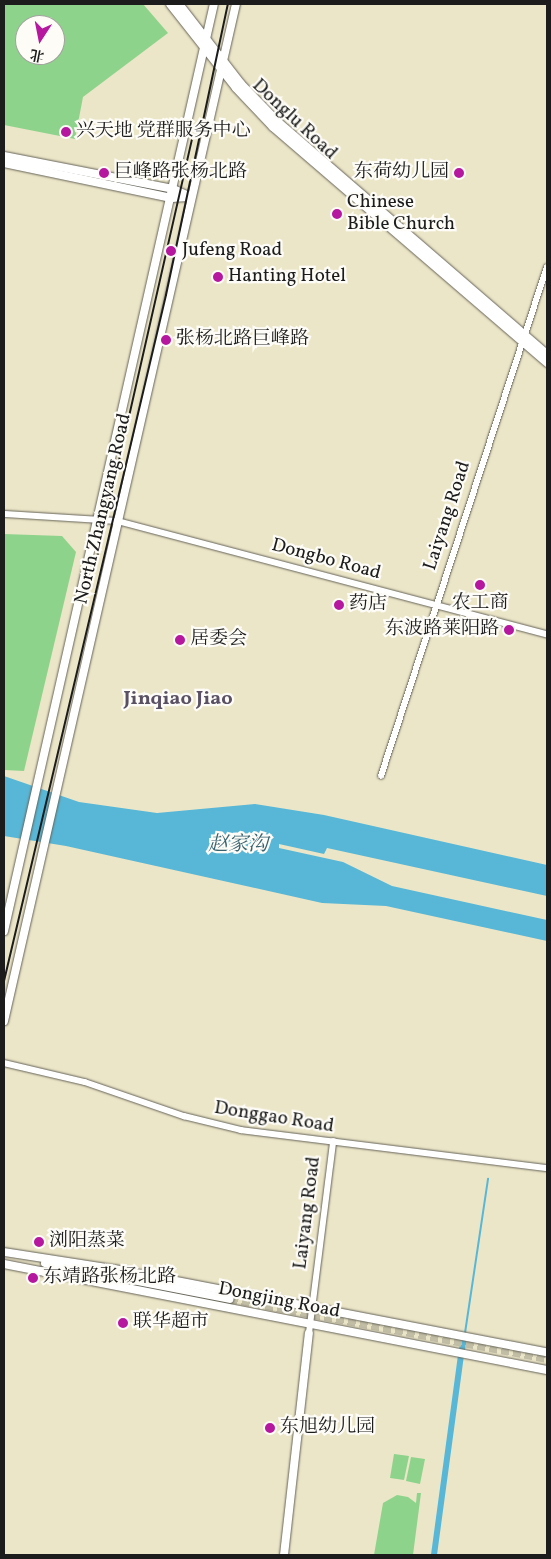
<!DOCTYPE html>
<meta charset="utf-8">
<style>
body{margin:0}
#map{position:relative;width:551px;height:1559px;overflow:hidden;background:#ece6c8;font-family:Vollkorn,"Noto Serif SC",serif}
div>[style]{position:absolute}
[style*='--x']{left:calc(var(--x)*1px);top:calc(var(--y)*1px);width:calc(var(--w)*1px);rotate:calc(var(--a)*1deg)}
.green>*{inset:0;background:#8ed38c}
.water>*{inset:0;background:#58b7d6}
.stream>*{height:2px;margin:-1px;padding:0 1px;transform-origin:1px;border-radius:1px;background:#58b7d6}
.canal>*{height:5.5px;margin:-2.75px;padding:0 2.75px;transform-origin:2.75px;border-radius:2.75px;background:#58b7d6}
.major-tunnel>*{height:8px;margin-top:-4px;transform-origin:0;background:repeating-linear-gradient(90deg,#c2bea6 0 8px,transparent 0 12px)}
.roads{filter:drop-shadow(0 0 1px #656358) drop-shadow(0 0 1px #656358)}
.minor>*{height:5.5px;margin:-2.75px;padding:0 2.75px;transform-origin:2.75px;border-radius:2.75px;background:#fff}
.major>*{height:8px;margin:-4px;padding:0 4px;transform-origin:4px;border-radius:4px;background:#fff}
.rail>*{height:2px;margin:-1px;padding:0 1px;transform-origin:1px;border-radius:1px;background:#1c1c1c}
.dots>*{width:14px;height:14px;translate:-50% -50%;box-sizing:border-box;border:2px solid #fdfcf7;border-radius:50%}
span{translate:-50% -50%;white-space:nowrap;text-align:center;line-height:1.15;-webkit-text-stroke:4.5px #fdfcf7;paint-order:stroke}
.street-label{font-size:19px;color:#1c1c1c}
.poi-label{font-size:19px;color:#1c1c1c}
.left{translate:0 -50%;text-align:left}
.right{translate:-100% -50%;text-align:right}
.neighbourhood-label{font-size:20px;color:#595163;font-weight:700}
.water-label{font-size:20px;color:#376270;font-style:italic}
.frame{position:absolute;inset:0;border:5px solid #1c1c1c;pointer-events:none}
.north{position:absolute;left:15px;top:15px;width:50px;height:50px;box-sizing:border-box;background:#fdfcf7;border:1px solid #a3a29f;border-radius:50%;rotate:191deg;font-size:14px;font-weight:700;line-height:20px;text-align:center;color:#1c1c1c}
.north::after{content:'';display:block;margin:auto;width:18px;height:22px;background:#b5179e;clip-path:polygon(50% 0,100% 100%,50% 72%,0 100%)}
</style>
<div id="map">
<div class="green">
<div style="clip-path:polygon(evenodd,4px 4px,143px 4px,168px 33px,83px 97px,75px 139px,4px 125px,4px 4px,25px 25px,55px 25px,55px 55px,25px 55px,25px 25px)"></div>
<div style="clip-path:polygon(4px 534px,62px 536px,76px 552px,24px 771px,4px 770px)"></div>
<div style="clip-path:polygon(394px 1454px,409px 1456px,404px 1480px,390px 1478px)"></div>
<div style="clip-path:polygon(411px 1457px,425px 1459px,420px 1484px,406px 1481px)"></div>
<div style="clip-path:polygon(417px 1493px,421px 1493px,413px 1555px,374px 1555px,383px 1503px,397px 1495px,408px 1497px,416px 1503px)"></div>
</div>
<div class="water">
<div style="clip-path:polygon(4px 776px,79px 802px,157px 813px,255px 804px,324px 815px,547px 865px,547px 896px,327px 848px,324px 854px,279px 844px,279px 848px,343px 862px,392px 886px,547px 920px,547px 941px,386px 906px,322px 903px,66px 846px,4px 836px)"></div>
</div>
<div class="stream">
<div style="--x:465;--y:1333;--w:156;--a:-81.5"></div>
</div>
<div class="canal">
<div style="--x:462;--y:1350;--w:11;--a:-80"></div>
<div style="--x:434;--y:1555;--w:201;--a:-82.3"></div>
</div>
<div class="major-tunnel">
<div style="--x:230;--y:1299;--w:323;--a:10.7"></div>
</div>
<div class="roads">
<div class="minor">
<div style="--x:4;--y:514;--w:114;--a:3.5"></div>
<div style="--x:118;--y:521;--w:444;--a:14.8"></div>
<div style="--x:381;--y:776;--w:535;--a:-71.94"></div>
<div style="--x:4;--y:1063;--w:83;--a:13.2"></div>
<div style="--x:85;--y:1082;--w:105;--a:19"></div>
<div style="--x:184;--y:1116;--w:59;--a:13.8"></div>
<div style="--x:241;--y:1130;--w:308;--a:7.1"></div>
<div style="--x:309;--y:1333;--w:193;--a:-82.8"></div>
</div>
<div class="major">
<div style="--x:170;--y:4;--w:107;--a:51.8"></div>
<div style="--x:236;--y:88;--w:54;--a:46.5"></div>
<div style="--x:273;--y:127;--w:362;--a:40.7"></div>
<div style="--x:179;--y:4;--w:101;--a:52.2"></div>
<div style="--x:241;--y:84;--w:53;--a:45.8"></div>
<div style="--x:278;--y:122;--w:355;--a:40.8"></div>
<div style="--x:4;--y:156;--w:172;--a:11"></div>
<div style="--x:173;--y:189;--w:20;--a:24"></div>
<div style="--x:4;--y:163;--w:171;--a:11.8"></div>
<div style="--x:171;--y:198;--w:18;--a:-3"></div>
<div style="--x:4;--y:931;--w:950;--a:-77.24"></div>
<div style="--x:4;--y:1021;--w:1043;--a:-77.15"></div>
<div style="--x:4;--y:1252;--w:111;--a:8.8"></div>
<div style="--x:114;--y:1269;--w:441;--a:10.9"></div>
<div style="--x:45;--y:1263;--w:188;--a:11"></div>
<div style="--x:4;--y:1264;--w:553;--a:11.05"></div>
<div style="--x:284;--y:1555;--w:223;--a:-83.6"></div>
</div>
</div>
<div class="rail">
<div style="--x:95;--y:566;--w:437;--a:-77.2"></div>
<div style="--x:4;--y:981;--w:705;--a:-76.71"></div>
<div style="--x:166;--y:295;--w:298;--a:-78"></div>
</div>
<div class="dots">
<div style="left:66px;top:132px;background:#b5179e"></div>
<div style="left:104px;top:173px;background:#b5179e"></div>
<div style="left:459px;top:173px;background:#b5179e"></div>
<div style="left:337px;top:214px;background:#b5179e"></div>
<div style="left:171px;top:251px;background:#b5179e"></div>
<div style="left:218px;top:277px;background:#b5179e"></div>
<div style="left:166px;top:340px;background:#b5179e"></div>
<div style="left:480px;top:585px;background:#b5179e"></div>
<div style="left:339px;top:605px;background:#b5179e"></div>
<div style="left:509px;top:630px;background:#b5179e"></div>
<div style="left:180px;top:640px;background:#b5179e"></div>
<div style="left:39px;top:1242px;background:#b5179e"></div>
<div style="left:33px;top:1278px;background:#b5179e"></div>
<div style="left:123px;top:1323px;background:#b5179e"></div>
<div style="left:270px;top:1428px;background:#b5179e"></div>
</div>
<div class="street-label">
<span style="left:294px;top:120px;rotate:43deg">Donglu Road</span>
<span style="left:104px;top:509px;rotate:-77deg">North Zhangyang Road</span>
<span style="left:448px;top:516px;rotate:-72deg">Laiyang Road</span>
<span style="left:326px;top:560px;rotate:15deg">Dongbo Road</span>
<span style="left:274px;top:1118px;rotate:9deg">Donggao Road</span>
<span style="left:308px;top:1213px;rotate:-83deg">Laiyang Road</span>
<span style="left:279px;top:1301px;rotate:11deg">Dongjing Road</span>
</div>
<div class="poi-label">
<span class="left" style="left:76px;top:132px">兴天地 党群服务中心</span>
<span class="left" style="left:114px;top:173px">巨峰路张杨北路</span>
<span class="right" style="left:449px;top:173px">东荷幼儿园</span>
<span class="left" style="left:347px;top:214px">Chinese<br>Bible Church</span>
<span class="left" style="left:182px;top:251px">Jufeng Road</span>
<span class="left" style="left:228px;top:277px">Hanting Hotel</span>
<span class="left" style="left:176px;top:340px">张杨北路巨峰路</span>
<span style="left:480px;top:604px">农工商</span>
<span class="left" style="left:349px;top:605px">药店</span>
<span class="right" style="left:499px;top:630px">东波路莱阳路</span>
<span class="left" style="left:190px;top:640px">居委会</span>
<span class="left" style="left:49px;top:1242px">浏阳蒸菜</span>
<span class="left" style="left:43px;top:1278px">东靖路张杨北路</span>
<span class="left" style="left:133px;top:1323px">联华超市</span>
<span class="left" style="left:280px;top:1428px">东旭幼儿园</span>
</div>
<div class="neighbourhood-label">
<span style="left:178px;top:699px">Jinqiao Jiao</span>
</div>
<div class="water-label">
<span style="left:238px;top:845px">赵家沟</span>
</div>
<div class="frame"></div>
<div class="north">北</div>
</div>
